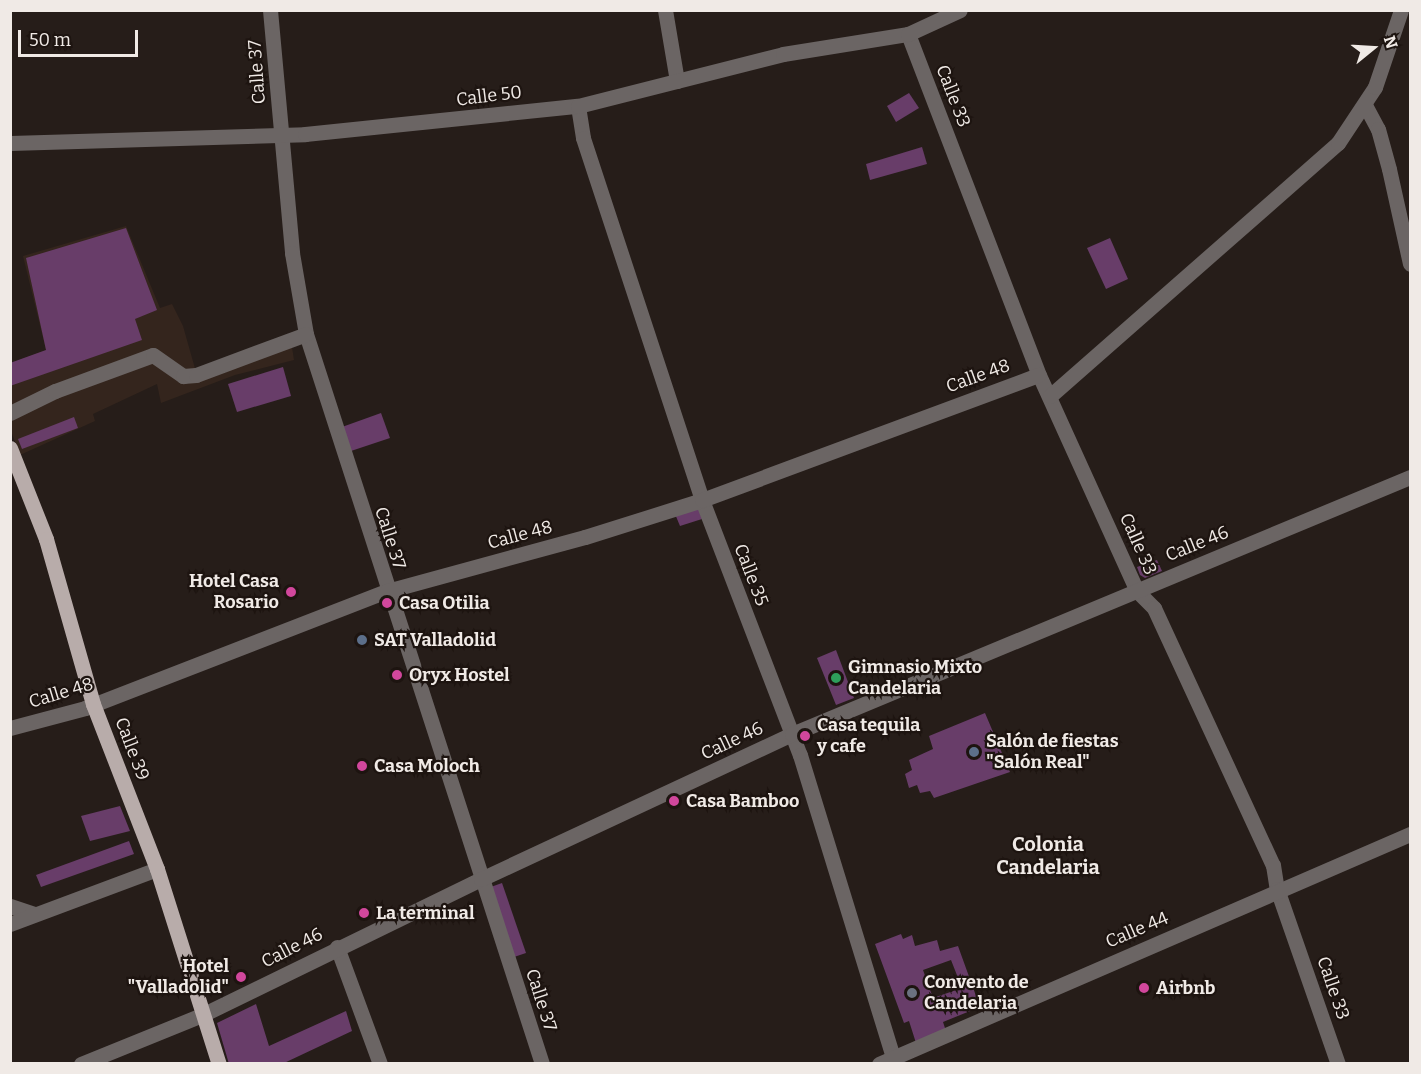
<!DOCTYPE html>
<meta charset="utf-8">
<style>
body{margin:0}
#map{position:relative;width:1421px;height:1074px;overflow:hidden;background:#261d19;font-family:Bitter,serif}
div>[style]{position:absolute}
[style*='--x']{left:calc(var(--x)*1px);top:calc(var(--y)*1px);width:calc(var(--w)*1px);rotate:calc(var(--a)*1deg)}
.built>*{inset:0;background:#34251d}
.building>*{inset:0;background:#683d69}
.minor>*{height:15px;margin:-7.5px;padding:0 7.5px;transform-origin:7.5px;border-radius:7.5px;background:#6b6564}
.major>*{height:15px;margin:-7.5px;padding:0 7.5px;transform-origin:7.5px;border-radius:7.5px;background:#b8acaa}
.dots>*{width:16px;height:16px;translate:-50% -50%;box-sizing:border-box;border:3px solid #1d1410;border-radius:50%}
span{translate:-50% -50%;white-space:nowrap;text-align:center;line-height:1.15;-webkit-text-stroke:4.5px #1d1410;paint-order:stroke}
.street-label{font-size:18px;color:#f0eae6}
.poi-label{font-size:18px;color:#f0eae6;font-weight:700}
.right{translate:-100% -50%;text-align:right}
.left{translate:0 -50%;text-align:left}
.neighbourhood-label{font-size:20px;color:#f0eae6;font-weight:700}
.frame{position:absolute;inset:0;border:12px solid #f0eae6;pointer-events:none}
.north{position:absolute;left:1343px;top:18px;width:60px;height:60px;-webkit-text-stroke:4px #1d1410;paint-order:stroke;rotate:72deg;font-size:16px;font-weight:700;line-height:24px;text-align:center;color:#f0eae6}
.north::after{content:'';display:block;margin:auto;width:21px;height:27px;background:#f0eae6;clip-path:polygon(50% 0,100% 100%,50% 72%,0 100%)}
.scale{position:absolute;left:18px;top:30px;width:120px;height:27px;box-sizing:border-box;border:3px solid #f0eae6;border-top:0;padding-left:8px;font-size:18px;line-height:21px;white-space:nowrap;color:#f0eae6;-webkit-text-stroke:4px #1d1410;paint-order:stroke}
</style>
<div id="map">
<div class="built">
<div style="clip-path:polygon(126px 226px,160px 308px,172px 304px,183px 326px,196px 372px,292px 347px,294px 360px,235px 375px,161px 403px,157px 384px,93px 414px,95px 421px,20px 455px,11px 431px,11px 363px,46px 350px,23px 256px)"></div>
</div>
<div class="building">
<div style="clip-path:polygon(909px 93px,919px 108px,896px 122px,887px 106px)"></div>
<div style="clip-path:polygon(922px 147px,927px 164px,870px 180px,866px 164px)"></div>
<div style="clip-path:polygon(126px 228px,157px 310px,135px 319px,142px 340px,10px 386px,10px 363px,46px 350px,26px 258px)"></div>
<div style="clip-path:polygon(1110px 238px,1128px 279px,1106px 289px,1087px 248px)"></div>
<div style="clip-path:polygon(283px 367px,291px 396px,237px 412px,228px 384px)"></div>
<div style="clip-path:polygon(381px 413px,390px 438px,351px 451px,342px 427px)"></div>
<div style="clip-path:polygon(74px 417px,78px 428px,22px 449px,18px 439px)"></div>
<div style="clip-path:polygon(698px 507px,702px 519px,680px 526px,675px 514px)"></div>
<div style="clip-path:polygon(1157px 560px,1162px 571px,1145px 578px,1140px 575px,1137px 567px)"></div>
<div style="clip-path:polygon(836px 650px,854px 698px,836px 705px,817px 658px)"></div>
<div style="clip-path:polygon(985px 713px,1010px 772px,934px 798px,930px 791px,920px 793px,917px 785px,909px 788px,905px 774px,912px 770px,909px 760px,933px 749px,929px 736px)"></div>
<div style="clip-path:polygon(120px 806px,130px 831px,90px 841px,81px 816px)"></div>
<div style="clip-path:polygon(129px 841px,134px 854px,41px 887px,36px 875px)"></div>
<div style="clip-path:polygon(502px 883px,526px 953px,511px 958px,488px 888px)"></div>
<div style="clip-path:polygon(evenodd,901px 934px,903px 939px,912px 935px,915px 946px,937px 940px,940px 951px,958px 946px,980px 1007px,943px 1022px,946px 1031px,916px 1043px,909px 1021px,904px 1023px,875px 944px,901px 934px,951px 960px,962px 988px,933px 998px,923px 970px,951px 960px)"></div>
<div style="clip-path:polygon(256px 1004px,269px 1046px,346px 1011px,352px 1031px,282px 1064px,229px 1064px,217px 1023px)"></div>
</div>
<div class="minor">
<div style="--x:270;--y:10;--w:244;--a:84.8"></div>
<div style="--x:292;--y:253;--w:82;--a:80.2"></div>
<div style="--x:306;--y:334;--w:767;--a:72.08"></div>
<div style="--x:665;--y:10;--w:72;--a:80.4"></div>
<div style="--x:908;--y:34;--w:365;--a:69"></div>
<div style="--x:1039;--y:375;--w:237;--a:65.6"></div>
<div style="--x:1137;--y:591;--w:24;--a:45"></div>
<div style="--x:1154;--y:608;--w:283;--a:65.2"></div>
<div style="--x:1273;--y:865;--w:24;--a:81"></div>
<div style="--x:1277;--y:889;--w:185;--a:70.8"></div>
<div style="--x:1365;--y:105;--w:27;--a:62"></div>
<div style="--x:1378;--y:129;--w:41;--a:74.6"></div>
<div style="--x:1389;--y:169;--w:97;--a:77.5"></div>
<div style="--x:578;--y:106;--w:32;--a:81"></div>
<div style="--x:583;--y:138;--w:381;--a:71.8"></div>
<div style="--x:702;--y:500;--w:273;--a:69"></div>
<div style="--x:800;--y:755;--w:316;--a:72.9"></div>
<div style="--x:10;--y:143;--w:295;--a:-1.7"></div>
<div style="--x:305;--y:134;--w:274;--a:-5.9"></div>
<div style="--x:578;--y:106;--w:211;--a:-14.2"></div>
<div style="--x:783;--y:54;--w:127;--a:-9.1"></div>
<div style="--x:908;--y:34;--w:57;--a:-24.8"></div>
<div style="--x:1050;--y:396;--w:383;--a:-41.3"></div>
<div style="--x:1338;--y:143;--w:67;--a:-56.5"></div>
<div style="--x:1375;--y:87;--w:81;--a:-71.3"></div>
<div style="--x:10;--y:413;--w:50;--a:-26.1"></div>
<div style="--x:55;--y:391;--w:104;--a:-20.2"></div>
<div style="--x:153;--y:355;--w:37;--a:35"></div>
<div style="--x:183;--y:376;--w:13;--a:-4"></div>
<div style="--x:196;--y:375;--w:117;--a:-20.4"></div>
<div style="--x:10;--y:728;--w:78;--a:-14.9"></div>
<div style="--x:85;--y:708;--w:324;--a:-21.2"></div>
<div style="--x:387;--y:591;--w:205;--a:-15.3"></div>
<div style="--x:585;--y:537;--w:123;--a:-17.5"></div>
<div style="--x:702;--y:500;--w:359;--a:-20.4"></div>
<div style="--x:10;--y:906;--w:26;--a:18"></div>
<div style="--x:10;--y:924;--w:157;--a:-20.5"></div>
<div style="--x:337;--y:947;--w:125;--a:69.8"></div>
<div style="--x:81;--y:1064;--w:133;--a:-22.1"></div>
<div style="--x:204;--y:1014;--w:308;--a:-26"></div>
<div style="--x:481;--y:879;--w:343;--a:-25"></div>
<div style="--x:792;--y:734;--w:669;--a:-22.58"></div>
<div style="--x:879;--y:1064;--w:579;--a:-23.42"></div>
</div>
<div class="major">
<div style="--x:10;--y:448;--w:98;--a:68.4"></div>
<div style="--x:46;--y:539;--w:172;--a:74.1"></div>
<div style="--x:93;--y:704;--w:177;--a:68.8"></div>
<div style="--x:157;--y:869;--w:205;--a:72.4"></div>
</div>
<div class="dots">
<div style="left:291px;top:592px;background:#d1479c"></div>
<div style="left:387px;top:603px;background:#d1479c"></div>
<div style="left:362px;top:640px;background:#5c6f8a"></div>
<div style="left:397px;top:675px;background:#d1479c"></div>
<div style="left:836px;top:678px;background:#2e9e5b"></div>
<div style="left:805px;top:736px;background:#d1479c"></div>
<div style="left:974px;top:752px;background:#5c6f8a"></div>
<div style="left:362px;top:766px;background:#d1479c"></div>
<div style="left:674px;top:801px;background:#d1479c"></div>
<div style="left:364px;top:913px;background:#d1479c"></div>
<div style="left:241px;top:977px;background:#d1479c"></div>
<div style="left:1144px;top:988px;background:#d1479c"></div>
<div style="left:912px;top:993px;background:#6b7280"></div>
</div>
<div class="street-label">
<span style="left:257px;top:72px;rotate:-94deg">Calle 37</span>
<span style="left:489px;top:96px;rotate:-7deg">Calle 50</span>
<span style="left:953px;top:96px;rotate:69deg">Calle 33</span>
<span style="left:978px;top:376px;rotate:-20deg">Calle 48</span>
<span style="left:520px;top:535px;rotate:-15deg">Calle 48</span>
<span style="left:390px;top:538px;rotate:72deg">Calle 37</span>
<span style="left:1138px;top:544px;rotate:66deg">Calle 33</span>
<span style="left:1197px;top:544px;rotate:-22deg">Calle 46</span>
<span style="left:751px;top:575px;rotate:69deg">Calle 35</span>
<span style="left:61px;top:693px;rotate:-17deg">Calle 48</span>
<span style="left:732px;top:741px;rotate:-25deg">Calle 46</span>
<span style="left:132px;top:749px;rotate:69deg">Calle 39</span>
<span style="left:1137px;top:930px;rotate:-23deg">Calle 44</span>
<span style="left:292px;top:948px;rotate:-27deg">Calle 46</span>
<span style="left:1333px;top:988px;rotate:71deg">Calle 33</span>
<span style="left:541px;top:1000px;rotate:72deg">Calle 37</span>
</div>
<div class="poi-label">
<span class="right" style="left:279px;top:592px">Hotel Casa<br>Rosario</span>
<span class="left" style="left:399px;top:603px">Casa Otilia</span>
<span class="left" style="left:374px;top:640px">SAT Valladolid</span>
<span class="left" style="left:848px;top:678px">Gimnasio Mixto<br>Candelaria</span>
<span class="left" style="left:409px;top:675px">Oryx Hostel</span>
<span class="left" style="left:817px;top:736px">Casa tequila<br>y cafe</span>
<span class="left" style="left:986px;top:752px">Salón de fiestas<br>"Salón Real"</span>
<span class="left" style="left:374px;top:766px">Casa Moloch</span>
<span class="left" style="left:686px;top:801px">Casa Bamboo</span>
<span class="left" style="left:376px;top:913px">La terminal</span>
<span class="right" style="left:229px;top:977px">Hotel<br>"Valladolid"</span>
<span class="left" style="left:924px;top:993px">Convento de<br>Candelaria</span>
<span class="left" style="left:1156px;top:988px">Airbnb</span>
</div>
<div class="neighbourhood-label">
<span style="left:1048px;top:856px">Colonia<br>Candelaria</span>
</div>
<div class="frame"></div>
<div class="north">N</div>
<div class="scale">50 m</div>
</div>
